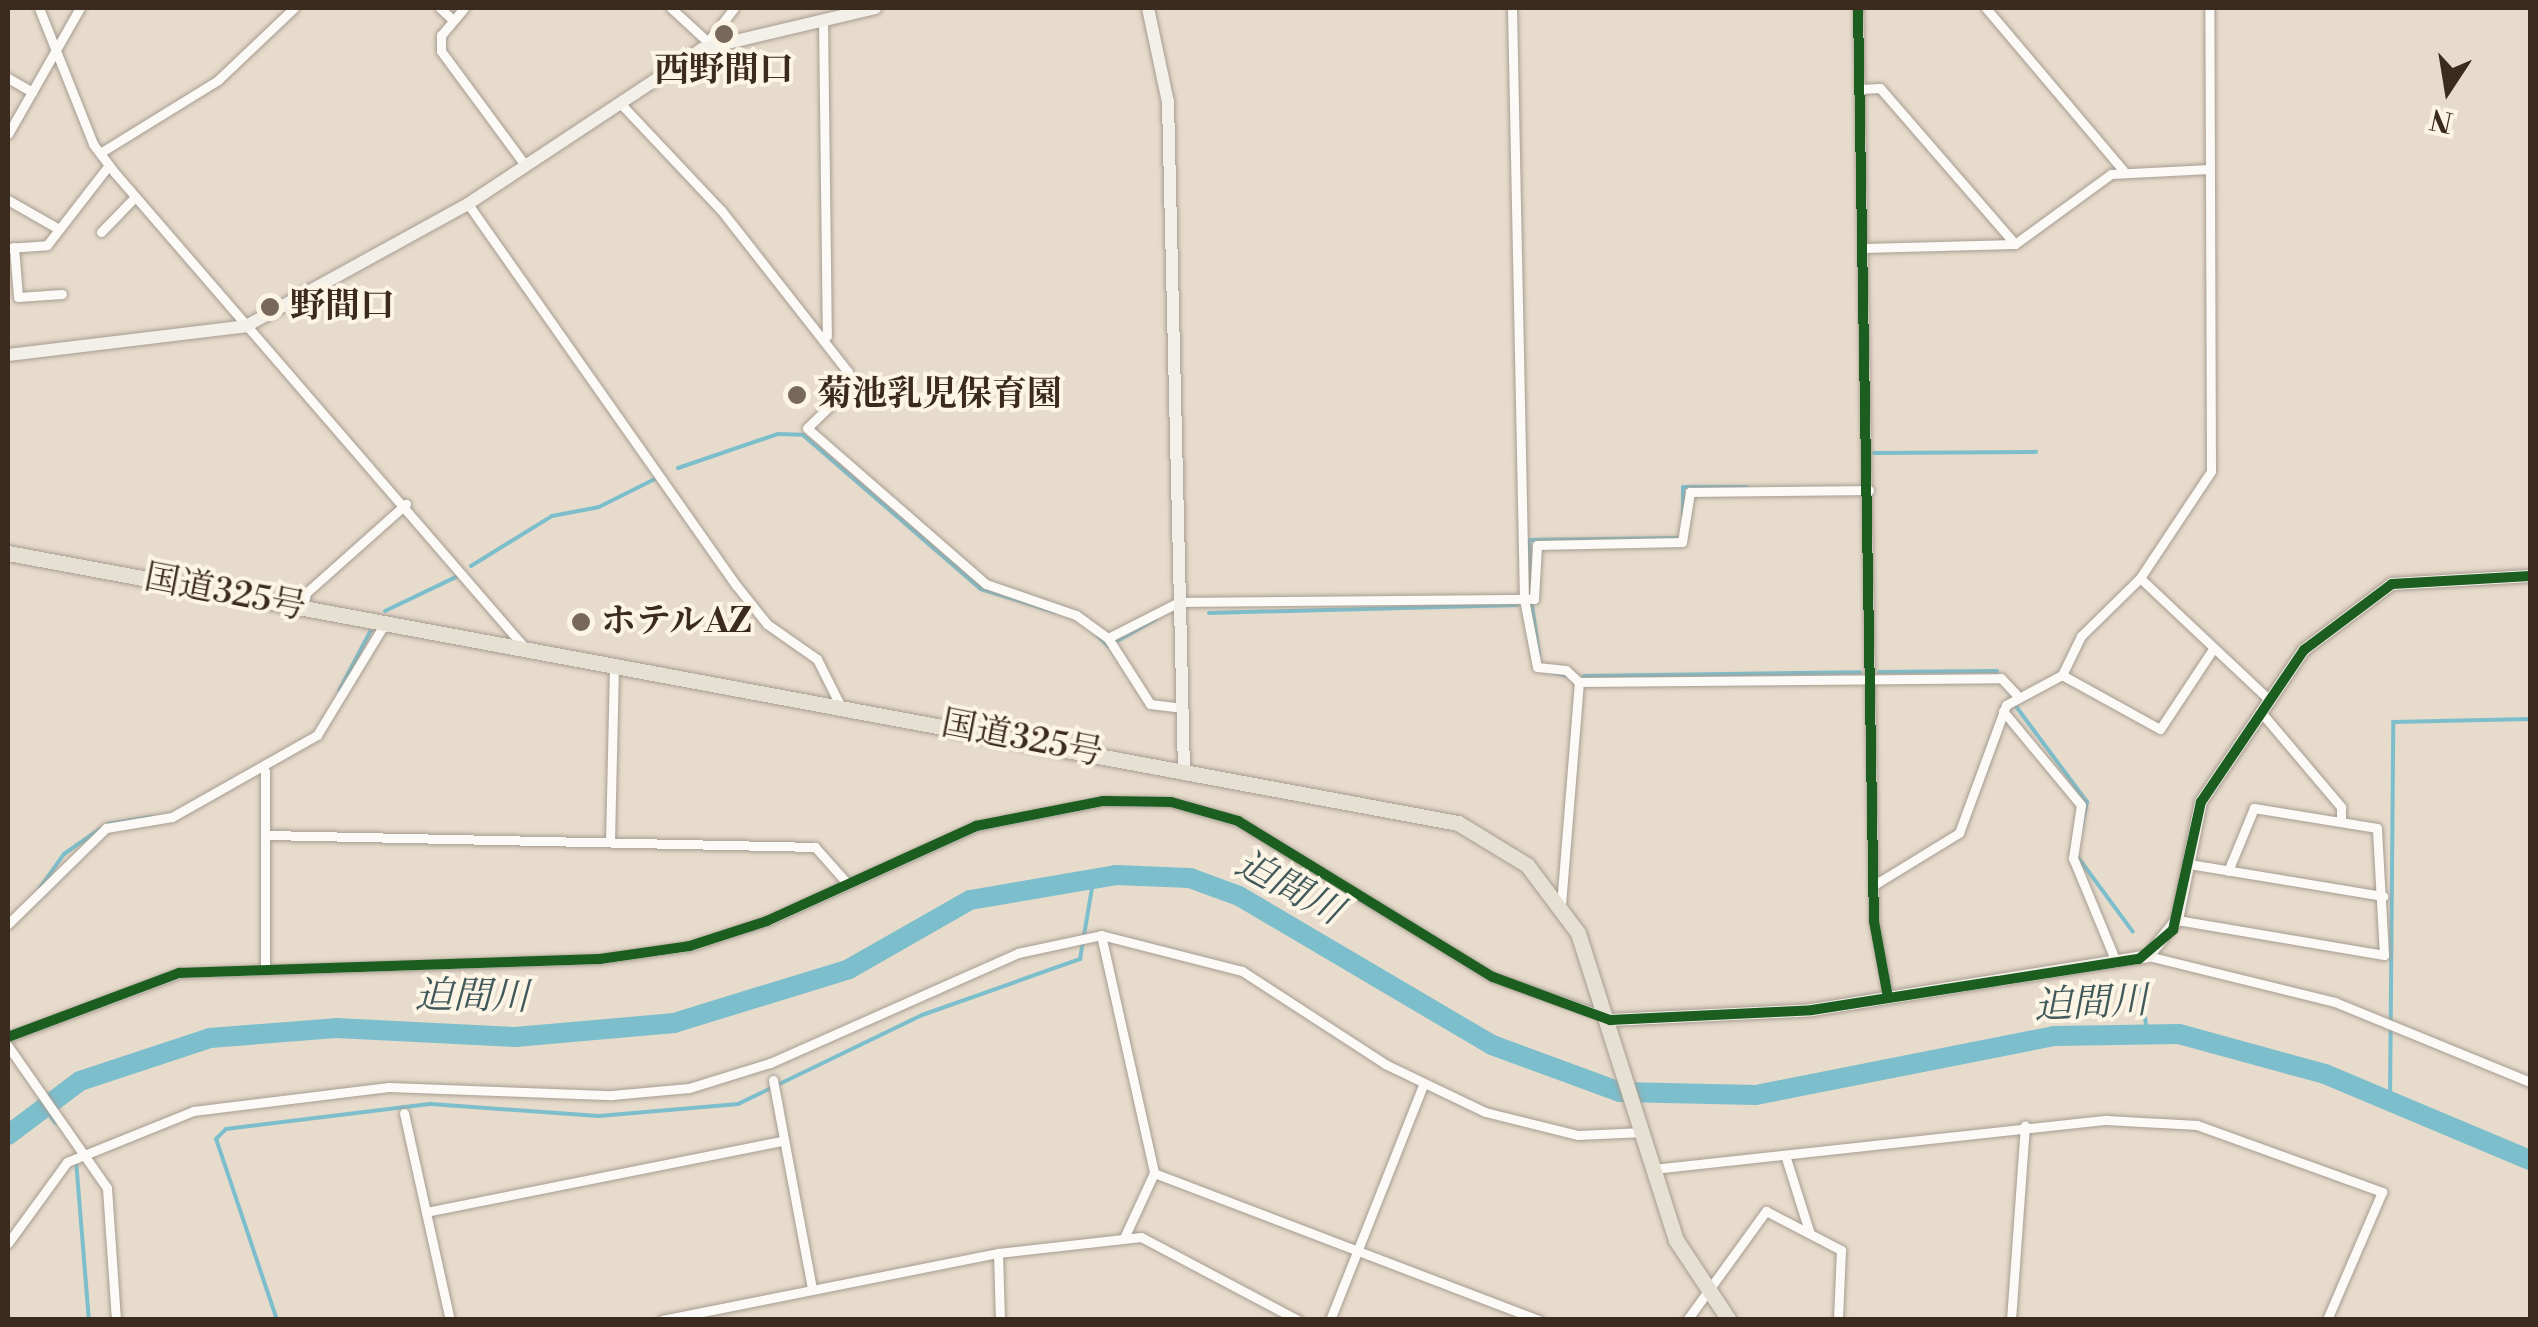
<!DOCTYPE html>
<meta charset="utf-8">
<style>
body{margin:0}
#map{position:relative;width:2538px;height:1327px;overflow:hidden;background:#e7dbcb;font-family:"Libre Bodoni","Noto Serif JP",serif}
div>[style]{position:absolute}
[style*='--x']{left:calc(var(--x)*1px);top:calc(var(--y)*1px);width:calc(var(--w)*1px);rotate:calc(var(--a)*1deg)}
.stream>*{height:4px;margin:-2px;padding:0 2px;transform-origin:2px;border-radius:2px;background:#7cbecc}
.river>*{height:20px;margin:-10px;padding:0 10px;transform-origin:10px;border-radius:10px;background:#7cbecc}
.roads{filter:drop-shadow(0 0 2px #a69c91) drop-shadow(0 0 2px #a69c91)}
.street>*{height:9px;margin:-4.5px;padding:0 4.5px;transform-origin:4.5px;border-radius:4.5px;background:#fbfaf7}
.secondary>*{height:12px;margin:-6px;padding:0 6px;transform-origin:6px;border-radius:6px;background:#f3efe9}
.highway>*{height:15px;margin:-7.5px;padding:0 7.5px;transform-origin:7.5px;border-radius:7.5px;background:#e6e0d3}
.cycleway>*{height:10px;margin:-5px;padding:0 5px;transform-origin:5px;border-radius:5px;background:#1b5e20}
.dots>*{width:28px;height:28px;translate:-50% -50%;box-sizing:border-box;border:5px solid #fcf5e5;border-radius:50%}
span{translate:-50% -50%;white-space:nowrap;text-align:center;line-height:1.15;-webkit-text-stroke:8px #fcf5e5;paint-order:stroke}
.poi-label{font-size:35px;color:#3b2a1e;font-weight:700}
.left{translate:0 -50%;text-align:left}
.street-label{font-size:35px;color:#3b2a1e}
.water-label{font-size:38px;color:#42595b;font-style:italic}
.frame{position:absolute;inset:0;border:10px solid #3b2a1e;pointer-events:none}
.north{position:absolute;left:2398px;top:40px;width:100px;height:100px;-webkit-text-stroke:8px #fcf5e5;paint-order:stroke;rotate:192deg;font-size:28px;font-weight:700;line-height:40px;text-align:center;color:#3b2a1e}
.north::after{content:'';display:block;margin:auto;width:35px;height:45px;background:#3b2a1e;clip-path:polygon(50% 0,100% 100%,50% 72%,0 100%)}
</style>
<div id="map">
<div class="stream">
<div style="--x:1874;--y:453;--w:162;--a:-0.4"></div>
<div style="--x:678;--y:468;--w:106;--a:-18.8"></div>
<div style="--x:778;--y:434;--w:25;--a:2"></div>
<div style="--x:803;--y:435;--w:235;--a:40.9"></div>
<div style="--x:981;--y:589;--w:77;--a:17.3"></div>
<div style="--x:1683;--y:515;--w:28;--a:-90"></div>
<div style="--x:1683;--y:487;--w:63;--a:0"></div>
<div style="--x:471;--y:566;--w:95;--a:-31.7"></div>
<div style="--x:552;--y:516;--w:48;--a:-10.8"></div>
<div style="--x:599;--y:507;--w:63;--a:-26.6"></div>
<div style="--x:1531;--y:585;--w:45;--a:-92.5"></div>
<div style="--x:1529;--y:540;--w:151;--a:-0.8"></div>
<div style="--x:1532;--y:605;--w:50;--a:82"></div>
<div style="--x:385;--y:611;--w:79;--a:-25.6"></div>
<div style="--x:1209;--y:613;--w:308;--a:-1.5"></div>
<div style="--x:1098;--y:636;--w:14;--a:45"></div>
<div style="--x:1117;--y:641;--w:45;--a:-29.4"></div>
<div style="--x:1541;--y:669;--w:28;--a:15"></div>
<div style="--x:1879;--y:672;--w:118;--a:-0.5"></div>
<div style="--x:1584;--y:676;--w:276;--a:-0.8"></div>
<div style="--x:339;--y:691;--w:69;--a:-62.3"></div>
<div style="--x:2015;--y:705;--w:121;--a:53.4"></div>
<div style="--x:2087;--y:802;--w:27;--a:103"></div>
<div style="--x:108;--y:824;--w:44;--a:-9.2"></div>
<div style="--x:2077;--y:856;--w:94;--a:53.6"></div>
<div style="--x:40;--y:888;--w:42;--a:-54.8"></div>
<div style="--x:64;--y:854;--w:44;--a:-34.8"></div>
<div style="--x:2140;--y:982;--w:50;--a:82"></div>
<div style="--x:2390;--y:1101;--w:379;--a:-89.5"></div>
<div style="--x:2393;--y:722;--w:137;--a:-1.3"></div>
<div style="--x:42;--y:1106;--w:22;--a:51"></div>
<div style="--x:76;--y:1160;--w:161;--a:85.4"></div>
<div style="--x:277;--y:1320;--w:191;--a:-108.6"></div>
<div style="--x:216;--y:1139;--w:14;--a:-45"></div>
<div style="--x:226;--y:1129;--w:207;--a:-7"></div>
<div style="--x:431;--y:1104;--w:168;--a:4.1"></div>
<div style="--x:599;--y:1116;--w:140;--a:-4.9"></div>
<div style="--x:738;--y:1104;--w:204;--a:-25.8"></div>
<div style="--x:922;--y:1015;--w:168;--a:-19.5"></div>
<div style="--x:1080;--y:959;--w:84;--a:-80.4"></div>
</div>
<div class="river">
<div style="--x:8;--y:1135;--w:90;--a:-36.9"></div>
<div style="--x:80;--y:1081;--w:137;--a:-18.3"></div>
<div style="--x:210;--y:1038;--w:126;--a:-4.5"></div>
<div style="--x:336;--y:1028;--w:179;--a:2.9"></div>
<div style="--x:515;--y:1037;--w:160;--a:-5"></div>
<div style="--x:674;--y:1023;--w:183;--a:-17.1"></div>
<div style="--x:849;--y:969;--w:139;--a:-29.7"></div>
<div style="--x:970;--y:900;--w:148;--a:-9.7"></div>
<div style="--x:1116;--y:875;--w:74;--a:2.3"></div>
<div style="--x:1190;--y:878;--w:52;--a:20.2"></div>
<div style="--x:1239;--y:896;--w:294;--a:30.5"></div>
<div style="--x:1492;--y:1045;--w:136;--a:20.2"></div>
<div style="--x:1620;--y:1092;--w:136;--a:1.3"></div>
<div style="--x:1756;--y:1095;--w:304;--a:-11.2"></div>
<div style="--x:2054;--y:1036;--w:125;--a:-0.9"></div>
<div style="--x:2179;--y:1034;--w:151;--a:15.3"></div>
<div style="--x:2325;--y:1074;--w:222;--a:22.8"></div>
</div>
<div class="roads">
<div class="street">
<div style="--x:39;--y:8;--w:146;--a:68.3"></div>
<div style="--x:93;--y:144;--w:36;--a:53"></div>
<div style="--x:115;--y:173;--w:627;--a:49.2"></div>
<div style="--x:440;--y:8;--w:18;--a:43"></div>
<div style="--x:464;--y:8;--w:35;--a:130"></div>
<div style="--x:441;--y:35;--w:16;--a:90"></div>
<div style="--x:441;--y:51;--w:142;--a:53.6"></div>
<div style="--x:671;--y:8;--w:50;--a:42.6"></div>
<div style="--x:1512;--y:8;--w:591;--a:88.84"></div>
<div style="--x:1524;--y:599;--w:69;--a:79.2"></div>
<div style="--x:1537;--y:667;--w:29;--a:6"></div>
<div style="--x:1566;--y:670;--w:18;--a:43"></div>
<div style="--x:1858;--y:8;--w:913;--a:89"></div>
<div style="--x:1874;--y:921;--w:77;--a:79.6"></div>
<div style="--x:1986;--y:8;--w:212;--a:49.8"></div>
<div style="--x:823;--y:19;--w:317;--a:89.3"></div>
<div style="--x:702;--y:49;--w:52;--a:-52"></div>
<div style="--x:8;--y:78;--w:28;--a:30"></div>
<div style="--x:1860;--y:89;--w:20;--a:-3"></div>
<div style="--x:1880;--y:88;--w:206;--a:49.1"></div>
<div style="--x:620;--y:103;--w:147;--a:46.7"></div>
<div style="--x:721;--y:210;--w:206;--a:51.9"></div>
<div style="--x:848;--y:372;--w:24;--a:107"></div>
<div style="--x:841;--y:395;--w:47;--a:135.9"></div>
<div style="--x:807;--y:428;--w:237;--a:41.1"></div>
<div style="--x:986;--y:584;--w:95;--a:19"></div>
<div style="--x:1076;--y:615;--w:39;--a:36"></div>
<div style="--x:1108;--y:638;--w:78;--a:57.5"></div>
<div style="--x:1150;--y:704;--w:31;--a:7"></div>
<div style="--x:8;--y:134;--w:145;--a:-60.3"></div>
<div style="--x:100;--y:153;--w:139;--a:-31.7"></div>
<div style="--x:218;--y:80;--w:105;--a:-43.5"></div>
<div style="--x:8;--y:200;--w:56;--a:29.7"></div>
<div style="--x:468;--y:204;--w:466;--a:54.9"></div>
<div style="--x:736;--y:585;--w:50;--a:51.5"></div>
<div style="--x:767;--y:624;--w:61;--a:35"></div>
<div style="--x:817;--y:659;--w:51;--a:63.4"></div>
<div style="--x:101;--y:232;--w:49;--a:-45.8"></div>
<div style="--x:14;--y:247;--w:50;--a:85.4"></div>
<div style="--x:18;--y:297;--w:44;--a:-3.9"></div>
<div style="--x:8;--y:248;--w:39;--a:-4"></div>
<div style="--x:47;--y:245;--w:101;--a:-52.2"></div>
<div style="--x:1864;--y:248;--w:151;--a:-1.5"></div>
<div style="--x:2015;--y:244;--w:119;--a:-36.1"></div>
<div style="--x:2111;--y:174;--w:99;--a:-2.9"></div>
<div style="--x:2140;--y:578;--w:172;--a:43.3"></div>
<div style="--x:303;--y:608;--w:15;--a:-79"></div>
<div style="--x:306;--y:593;--w:134;--a:-41.7"></div>
<div style="--x:1108;--y:638;--w:80;--a:-26.9"></div>
<div style="--x:1179;--y:602;--w:355;--a:-0.5"></div>
<div style="--x:1534;--y:599;--w:54;--a:-86.8"></div>
<div style="--x:1537;--y:545;--w:145;--a:-1.2"></div>
<div style="--x:1682;--y:542;--w:51;--a:-80.9"></div>
<div style="--x:1690;--y:492;--w:179;--a:-0.6"></div>
<div style="--x:2062;--y:675;--w:112;--a:28.9"></div>
<div style="--x:2160;--y:729;--w:96;--a:-56.5"></div>
<div style="--x:1579;--y:682;--w:422;--a:-0.5"></div>
<div style="--x:2001;--y:678;--w:22;--a:47"></div>
<div style="--x:2003;--y:711;--w:122;--a:50.3"></div>
<div style="--x:2081;--y:805;--w:54;--a:98.6"></div>
<div style="--x:2073;--y:858;--w:113;--a:67.5"></div>
<div style="--x:2260;--y:711;--w:126;--a:49.8"></div>
<div style="--x:2341;--y:807;--w:15;--a:90"></div>
<div style="--x:267;--y:835;--w:548;--a:1.25"></div>
<div style="--x:815;--y:847;--w:48;--a:48.4"></div>
<div style="--x:610;--y:842;--w:177;--a:-88.7"></div>
<div style="--x:2189;--y:864;--w:197;--a:9.4"></div>
<div style="--x:1874;--y:885;--w:100;--a:-31.5"></div>
<div style="--x:1959;--y:833;--w:136;--a:-69.8"></div>
<div style="--x:2006;--y:705;--w:64;--a:-28.2"></div>
<div style="--x:2062;--y:675;--w:43;--a:-64"></div>
<div style="--x:2081;--y:636;--w:83;--a:-44.5"></div>
<div style="--x:2140;--y:578;--w:128;--a:-56.4"></div>
<div style="--x:2211;--y:471;--w:463;--a:-90.2"></div>
<div style="--x:1561;--y:905;--w:224;--a:-85.4"></div>
<div style="--x:2177;--y:920;--w:210;--a:9.6"></div>
<div style="--x:2384;--y:955;--w:127;--a:-93.2"></div>
<div style="--x:2377;--y:828;--w:125;--a:-170.8"></div>
<div style="--x:2254;--y:808;--w:68;--a:112.4"></div>
<div style="--x:8;--y:924;--w:137;--a:-44.4"></div>
<div style="--x:106;--y:828;--w:67;--a:-9.5"></div>
<div style="--x:172;--y:817;--w:167;--a:-29.5"></div>
<div style="--x:317;--y:735;--w:131;--a:-58.7"></div>
<div style="--x:1101;--y:935;--w:244;--a:77.4"></div>
<div style="--x:1154;--y:1173;--w:72;--a:114.8"></div>
<div style="--x:2148;--y:956;--w:193;--a:13.8"></div>
<div style="--x:2335;--y:1002;--w:211;--a:22.3"></div>
<div style="--x:265;--y:965;--w:194;--a:-90"></div>
<div style="--x:8;--y:1037;--w:183;--a:-20.5"></div>
<div style="--x:179;--y:973;--w:421;--a:-1.9"></div>
<div style="--x:600;--y:959;--w:91;--a:-8.2"></div>
<div style="--x:690;--y:946;--w:81;--a:-18"></div>
<div style="--x:767;--y:921;--w:230;--a:-24.4"></div>
<div style="--x:976;--y:826;--w:129;--a:-11.1"></div>
<div style="--x:1103;--y:801;--w:68;--a:0.8"></div>
<div style="--x:1171;--y:802;--w:70;--a:15.8"></div>
<div style="--x:1238;--y:821;--w:299;--a:31.5"></div>
<div style="--x:1493;--y:977;--w:117;--a:19.5"></div>
<div style="--x:8;--y:1046;--w:173;--a:55.1"></div>
<div style="--x:107;--y:1188;--w:132;--a:86.1"></div>
<div style="--x:773;--y:1080;--w:213;--a:79.4"></div>
<div style="--x:404;--y:1113;--w:212;--a:77.5"></div>
<div style="--x:1786;--y:1158;--w:77;--a:72.5"></div>
<div style="--x:1653;--y:1169;--w:456;--a:-6.2"></div>
<div style="--x:2106;--y:1120;--w:91;--a:3.1"></div>
<div style="--x:2197;--y:1125;--w:197;--a:19.9"></div>
<div style="--x:2382;--y:1192;--w:139;--a:113.3"></div>
<div style="--x:1154;--y:1173;--w:412;--a:20.9"></div>
<div style="--x:426;--y:1212;--w:363;--a:-11.3"></div>
<div style="--x:8;--y:1243;--w:100;--a:-53.9"></div>
<div style="--x:67;--y:1162;--w:136;--a:-22"></div>
<div style="--x:193;--y:1111;--w:197;--a:-7"></div>
<div style="--x:389;--y:1087;--w:223;--a:2.1"></div>
<div style="--x:612;--y:1095;--w:77;--a:-5.2"></div>
<div style="--x:689;--y:1088;--w:85;--a:-17.2"></div>
<div style="--x:770;--y:1063;--w:271;--a:-23.9"></div>
<div style="--x:1018;--y:953;--w:85;--a:-12.2"></div>
<div style="--x:1101;--y:935;--w:146;--a:14.3"></div>
<div style="--x:1242;--y:971;--w:171;--a:33"></div>
<div style="--x:1385;--y:1064;--w:111;--a:25.6"></div>
<div style="--x:1485;--y:1112;--w:96;--a:13.9"></div>
<div style="--x:1578;--y:1135;--w:65;--a:-2.6"></div>
<div style="--x:998;--y:1253;--w:67;--a:88.3"></div>
<div style="--x:662;--y:1320;--w:343;--a:-11.3"></div>
<div style="--x:998;--y:1253;--w:144;--a:-6.4"></div>
<div style="--x:1141;--y:1237;--w:178;--a:27.9"></div>
<div style="--x:1330;--y:1320;--w:253;--a:-68.4"></div>
<div style="--x:1687;--y:1320;--w:135;--a:-54.1"></div>
<div style="--x:1766;--y:1211;--w:85;--a:27.5"></div>
<div style="--x:1841;--y:1250;--w:70;--a:92.5"></div>
<div style="--x:2011;--y:1320;--w:195;--a:-85.9"></div>
</div>
<div class="secondary">
<div style="--x:1148;--y:8;--w:96;--a:78"></div>
<div style="--x:1168;--y:102;--w:667;--a:88.63"></div>
<div style="--x:8;--y:355;--w:240;--a:-6.9"></div>
<div style="--x:246;--y:326;--w:253;--a:-28.8"></div>
<div style="--x:468;--y:204;--w:281;--a:-33.5"></div>
<div style="--x:702;--y:49;--w:178;--a:-13.3"></div>
<div style="--x:1610;--y:1020;--w:202;--a:-2.8"></div>
<div style="--x:1812;--y:1010;--w:340;--a:-9.1"></div>
<div style="--x:2148;--y:956;--w:46;--a:-51.1"></div>
<div style="--x:2177;--y:920;--w:120;--a:-78.5"></div>
<div style="--x:2201;--y:802;--w:184;--a:-55.9"></div>
<div style="--x:2304;--y:650;--w:110;--a:-36.9"></div>
<div style="--x:2392;--y:584;--w:138;--a:-3.3"></div>
</div>
<div class="highway">
<div style="--x:8;--y:553;--w:1475;--a:10.55"></div>
<div style="--x:1458;--y:823;--w:81;--a:31.3"></div>
<div style="--x:1527;--y:865;--w:85;--a:53.1"></div>
<div style="--x:1578;--y:933;--w:322;--a:72.3"></div>
<div style="--x:1676;--y:1240;--w:96;--a:56.5"></div>
</div>
</div>
<div class="cycleway">
<div style="--x:1858;--y:8;--w:913;--a:89"></div>
<div style="--x:1874;--y:921;--w:77;--a:79.6"></div>
<div style="--x:8;--y:1037;--w:183;--a:-20.5"></div>
<div style="--x:179;--y:973;--w:421;--a:-1.9"></div>
<div style="--x:600;--y:959;--w:91;--a:-8.2"></div>
<div style="--x:690;--y:946;--w:81;--a:-18"></div>
<div style="--x:767;--y:921;--w:230;--a:-24.4"></div>
<div style="--x:976;--y:826;--w:129;--a:-11.1"></div>
<div style="--x:1103;--y:801;--w:68;--a:0.8"></div>
<div style="--x:1171;--y:802;--w:70;--a:15.8"></div>
<div style="--x:1238;--y:821;--w:299;--a:31.5"></div>
<div style="--x:1493;--y:977;--w:125;--a:20.2"></div>
<div style="--x:1610;--y:1020;--w:202;--a:-2.8"></div>
<div style="--x:1812;--y:1010;--w:331;--a:-8.9"></div>
<div style="--x:2139;--y:959;--w:45;--a:-40.5"></div>
<div style="--x:2173;--y:930;--w:131;--a:-77.7"></div>
<div style="--x:2201;--y:802;--w:184;--a:-55.9"></div>
<div style="--x:2304;--y:650;--w:110;--a:-36.9"></div>
<div style="--x:2392;--y:584;--w:138;--a:-3.3"></div>
</div>
<div class="dots">
<div style="left:724px;top:34px;background:#77685b"></div>
<div style="left:270px;top:307px;background:#77685b"></div>
<div style="left:797px;top:395px;background:#77685b"></div>
<div style="left:581px;top:622px;background:#77685b"></div>
</div>
<div class="poi-label">
<span style="left:724px;top:71px">西野間口</span>
<span class="left" style="left:290px;top:307px">野間口</span>
<span class="left" style="left:817px;top:395px">菊池乳児保育園</span>
<span class="left" style="left:601px;top:622px">ホテルAZ</span>
</div>
<div class="street-label">
<span style="left:225px;top:593px;rotate:11deg">国道325号</span>
<span style="left:1022px;top:739px;rotate:11deg">国道325号</span>
</div>
<div class="water-label">
<span style="left:1289px;top:888px;rotate:28deg">迫間川</span>
<span style="left:472px;top:997px;rotate:1deg">迫間川</span>
<span style="left:2091px;top:1004px;rotate:-3deg">迫間川</span>
</div>
<div class="frame"></div>
<div class="north">N</div>
</div>
